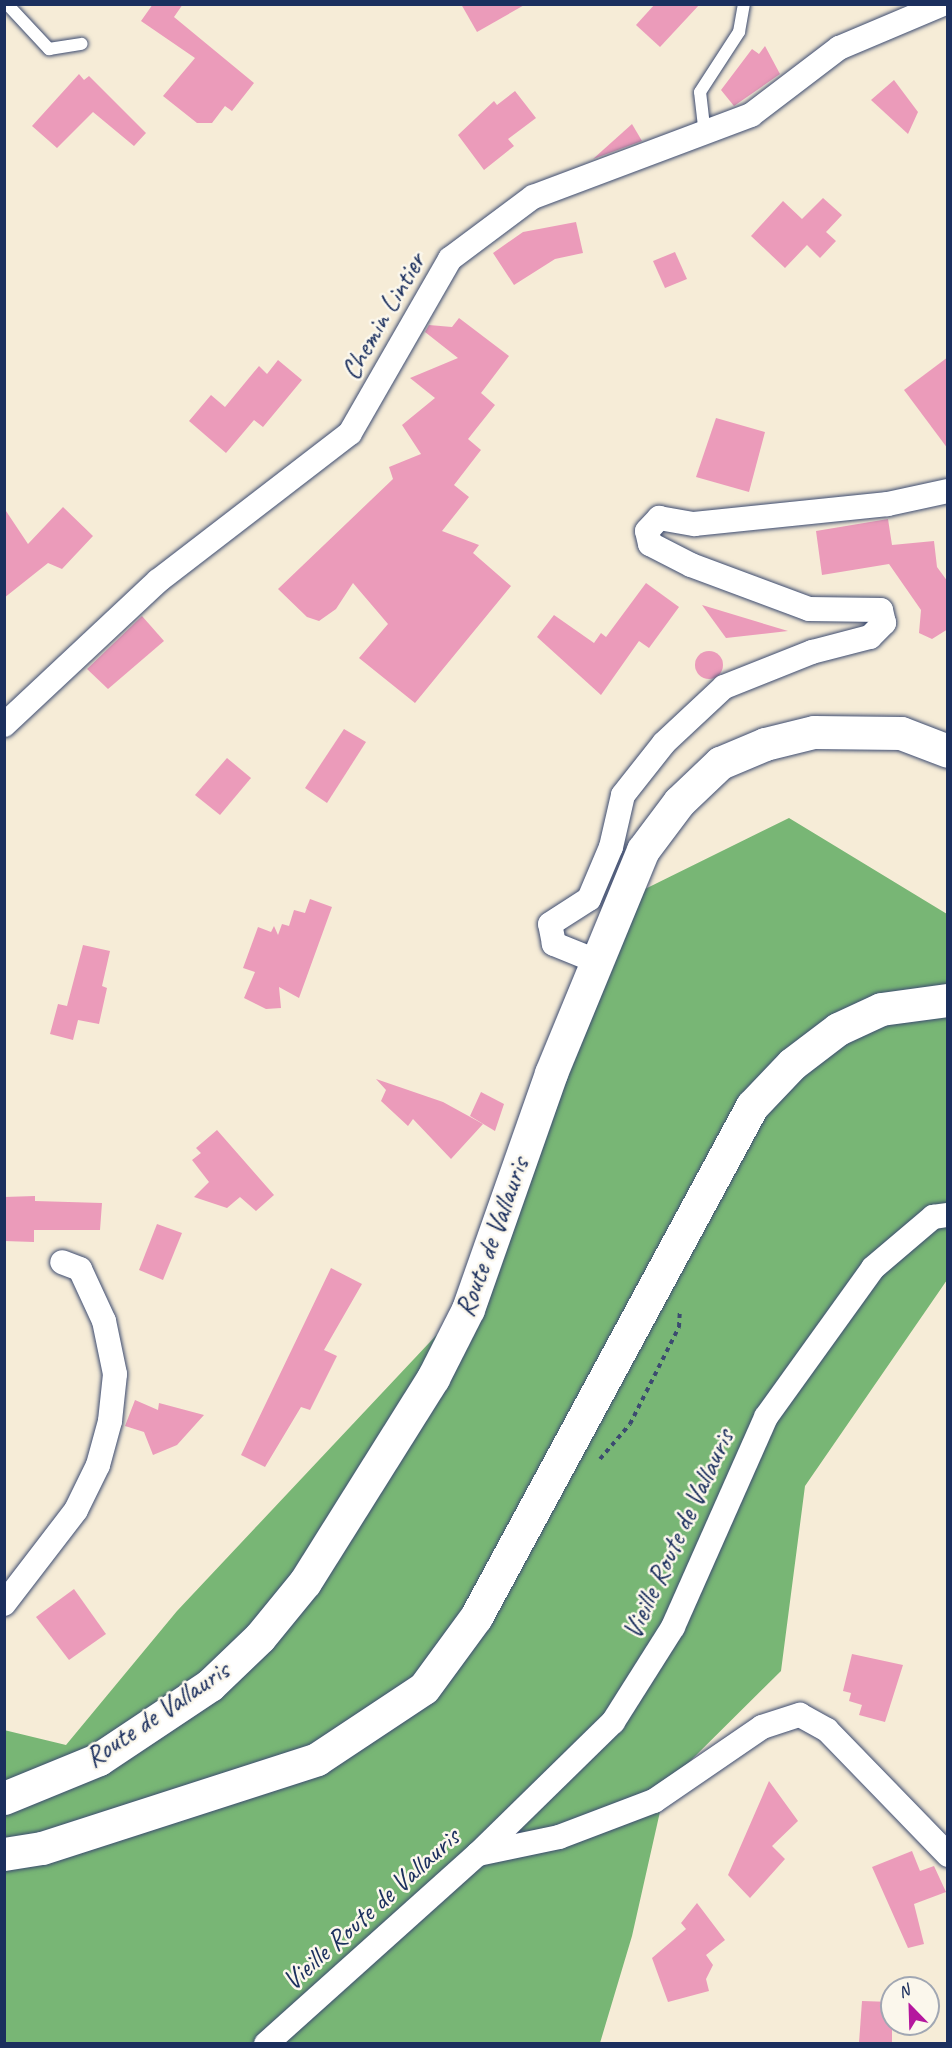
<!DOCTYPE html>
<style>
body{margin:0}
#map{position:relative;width:952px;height:2048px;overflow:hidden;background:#f6ecd7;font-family:Caveat,sans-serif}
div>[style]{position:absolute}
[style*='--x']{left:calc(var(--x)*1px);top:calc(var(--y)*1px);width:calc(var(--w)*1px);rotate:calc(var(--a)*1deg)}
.forest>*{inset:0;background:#78b675}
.building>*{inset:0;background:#eb9bba}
.round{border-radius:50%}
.path>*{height:4px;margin-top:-2px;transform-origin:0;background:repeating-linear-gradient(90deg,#3c4b70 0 4.5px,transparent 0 9px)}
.roads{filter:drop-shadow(0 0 2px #3c4b70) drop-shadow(0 0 2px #3c4b70)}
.lane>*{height:12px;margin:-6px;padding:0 6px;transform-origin:6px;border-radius:6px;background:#fff}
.street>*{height:24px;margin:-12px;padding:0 12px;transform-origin:12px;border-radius:12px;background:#fff}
.secondary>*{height:33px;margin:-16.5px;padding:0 16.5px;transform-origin:16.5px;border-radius:16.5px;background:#fff}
span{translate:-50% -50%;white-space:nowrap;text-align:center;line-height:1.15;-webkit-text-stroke:5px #fbf7ec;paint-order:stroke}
.street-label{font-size:28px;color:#1b2f5e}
.frame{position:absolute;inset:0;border:6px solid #1b2f5e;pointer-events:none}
.north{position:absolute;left:880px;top:1976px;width:60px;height:60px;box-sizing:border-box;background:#fbf7ec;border:2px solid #a1a7b3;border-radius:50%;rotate:337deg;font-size:16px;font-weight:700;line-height:24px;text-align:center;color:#1b2f5e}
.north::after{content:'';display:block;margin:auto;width:21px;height:27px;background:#b5179e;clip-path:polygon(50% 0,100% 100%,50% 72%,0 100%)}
</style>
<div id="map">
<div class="forest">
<div style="clip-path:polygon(789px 818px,947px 914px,947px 1280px,805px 1486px,781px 1671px,666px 1785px,632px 1936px,600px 2043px,5px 2043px,4px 1730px,66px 1745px,177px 1611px,445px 1326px,643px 890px)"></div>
</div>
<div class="building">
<div style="clip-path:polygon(153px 4px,183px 4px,174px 17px,254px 83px,232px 111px,225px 106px,212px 123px,197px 123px,163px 96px,195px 58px,141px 21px)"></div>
<div style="clip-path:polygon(461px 4px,526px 4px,477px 32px)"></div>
<div style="clip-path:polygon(655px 4px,700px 4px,660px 47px,636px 25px)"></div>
<div style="clip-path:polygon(765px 46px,780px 74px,734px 106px,721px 90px,752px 49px,759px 54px)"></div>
<div style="clip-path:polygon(79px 74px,84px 80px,89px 76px,146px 133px,134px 146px,93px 112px,57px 148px,32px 126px)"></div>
<div style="clip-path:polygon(894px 80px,918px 112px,908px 134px,871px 100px)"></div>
<div style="clip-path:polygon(515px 91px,536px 118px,508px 139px,514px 146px,484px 170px,458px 135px,494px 101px,497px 105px)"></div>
<div style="clip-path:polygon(632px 124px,642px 141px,593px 159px)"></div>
<div style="clip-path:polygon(823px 198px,842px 215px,826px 232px,836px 241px,820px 258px,807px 245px,785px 268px,751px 236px,783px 201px,802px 219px)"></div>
<div style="clip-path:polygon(576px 222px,583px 253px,555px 259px,514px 285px,493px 253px,523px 232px)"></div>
<div style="clip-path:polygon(675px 252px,687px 279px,665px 288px,653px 261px)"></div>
<div style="clip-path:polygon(459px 318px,509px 356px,481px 393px,495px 405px,468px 439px,481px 450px,454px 485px,469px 497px,442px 531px,479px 545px,473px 553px,511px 586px,415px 703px,359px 658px,388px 624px,353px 583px,336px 609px,319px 621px,307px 617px,278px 589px,393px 479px,389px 467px,421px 454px,402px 425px,435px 398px,410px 378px,458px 358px,425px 332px,429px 325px,452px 327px)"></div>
<div style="clip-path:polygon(948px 357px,948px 449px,904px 390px)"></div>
<div style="clip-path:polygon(278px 360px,302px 380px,263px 427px,254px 420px,226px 453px,189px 421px,211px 395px,225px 407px,259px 366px,267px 374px)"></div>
<div style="clip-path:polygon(716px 418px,765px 432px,749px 492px,696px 477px)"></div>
<div style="clip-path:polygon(63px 507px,93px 536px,62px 569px,48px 563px,4px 598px,4px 508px,28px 544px)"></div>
<div style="clip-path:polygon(888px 519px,892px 545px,934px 541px,937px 567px,948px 582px,948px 629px,932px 639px,919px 633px,921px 610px,889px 564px,822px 575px,816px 531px)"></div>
<div style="clip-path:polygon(646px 583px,679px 607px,649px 648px,639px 641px,601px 695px,537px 637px,554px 615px,594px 643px,601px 633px,606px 637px)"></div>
<div style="clip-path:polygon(702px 605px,788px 631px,726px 638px)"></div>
<div style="clip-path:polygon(142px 616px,164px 641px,108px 689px,87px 669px)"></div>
<div class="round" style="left:695px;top:651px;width:28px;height:28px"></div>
<div style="clip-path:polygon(344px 729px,366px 742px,327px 803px,305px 788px)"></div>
<div style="clip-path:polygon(227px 758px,251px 778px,220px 815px,195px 795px)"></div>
<div style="clip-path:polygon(310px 899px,332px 907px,299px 998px,279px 987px,281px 1008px,266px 1009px,244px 998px,255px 972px,243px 968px,258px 927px,271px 932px,274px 926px,278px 935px,282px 924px,289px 926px,294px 910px,305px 913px)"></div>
<div style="clip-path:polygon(83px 945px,110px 951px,102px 986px,107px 988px,99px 1024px,78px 1020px,73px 1040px,50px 1034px,58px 1004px,67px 1006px)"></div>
<div style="clip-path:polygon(376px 1079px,443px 1102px,483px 1124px,451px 1159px,413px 1119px,408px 1126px,381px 1101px,386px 1090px)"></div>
<div style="clip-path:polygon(481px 1092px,504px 1104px,495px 1131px,470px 1116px)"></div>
<div style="clip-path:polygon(217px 1130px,274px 1195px,256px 1211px,240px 1197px,227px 1208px,194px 1197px,209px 1182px,192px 1160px,201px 1153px,196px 1148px)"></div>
<div style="clip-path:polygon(35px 1196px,35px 1201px,102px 1203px,100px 1230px,34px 1230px,34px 1242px,4px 1241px,4px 1197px)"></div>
<div style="clip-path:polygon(157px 1224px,182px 1233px,163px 1280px,139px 1270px)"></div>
<div style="clip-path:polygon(331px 1268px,362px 1284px,324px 1350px,337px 1356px,310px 1410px,301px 1407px,265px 1467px,241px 1455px)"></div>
<div style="clip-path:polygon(135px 1400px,158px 1410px,159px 1403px,204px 1415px,177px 1445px,153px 1455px,144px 1432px,125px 1426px)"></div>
<div style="clip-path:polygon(74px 1589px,106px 1634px,69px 1660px,36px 1617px)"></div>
<div style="clip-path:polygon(852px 1654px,903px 1665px,885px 1722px,859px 1715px,862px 1705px,849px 1701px,851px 1693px,843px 1691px)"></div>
<div style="clip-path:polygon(769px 1781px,798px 1821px,772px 1846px,785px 1859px,750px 1898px,728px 1875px)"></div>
<div style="clip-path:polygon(912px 1851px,920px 1871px,934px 1866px,946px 1892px,914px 1904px,924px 1944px,908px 1948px,872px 1867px)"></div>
<div style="clip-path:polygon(697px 1903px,725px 1940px,706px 1955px,713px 1965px,706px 1979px,709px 1991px,668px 2002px,652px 1958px,686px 1929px,681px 1923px)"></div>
<div style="clip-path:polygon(862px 2001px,892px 2002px,892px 2043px,859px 2043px)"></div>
</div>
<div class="path">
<div style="--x:600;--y:1459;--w:46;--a:-49.4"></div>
<div style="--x:630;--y:1424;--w:109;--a:-63.2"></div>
<div style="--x:679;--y:1327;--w:18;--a:-87"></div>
</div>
<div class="roads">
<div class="lane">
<div style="--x:7;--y:4;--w:62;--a:47"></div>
<div style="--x:49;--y:49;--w:33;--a:-9"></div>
<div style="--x:705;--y:135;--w:43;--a:-96.6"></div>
<div style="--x:700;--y:92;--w:72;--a:-57"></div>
<div style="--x:739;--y:32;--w:28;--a:-80"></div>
</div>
<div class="street">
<div style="--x:4;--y:725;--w:211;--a:-43.1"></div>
<div style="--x:158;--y:581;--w:242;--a:-37.6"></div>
<div style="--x:350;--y:433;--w:201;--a:-60.1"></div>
<div style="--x:450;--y:259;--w:104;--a:-36.8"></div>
<div style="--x:533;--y:197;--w:233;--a:-20.6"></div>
<div style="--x:751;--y:115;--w:111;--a:-37.3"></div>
<div style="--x:839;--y:48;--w:113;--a:-22.9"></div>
<div style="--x:601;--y:963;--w:51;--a:-158"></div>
<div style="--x:554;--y:944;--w:20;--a:-101"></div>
<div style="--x:550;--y:924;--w:46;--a:-32.7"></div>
<div style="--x:589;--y:899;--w:56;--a:-67.1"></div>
<div style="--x:611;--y:847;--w:53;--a:-77"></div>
<div style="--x:623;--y:795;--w:66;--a:-51.7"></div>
<div style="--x:664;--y:743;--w:82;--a:-43"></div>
<div style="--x:724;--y:687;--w:95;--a:-21.7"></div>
<div style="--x:812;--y:652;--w:60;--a:-14.5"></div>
<div style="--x:870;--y:637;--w:20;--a:-45"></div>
<div style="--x:884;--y:623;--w:13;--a:-103"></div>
<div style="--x:881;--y:610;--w:72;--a:-179.2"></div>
<div style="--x:809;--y:609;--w:126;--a:-159.6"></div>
<div style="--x:691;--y:565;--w:46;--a:-152.9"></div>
<div style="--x:650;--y:544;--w:13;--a:-103"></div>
<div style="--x:647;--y:531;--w:18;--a:-47"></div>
<div style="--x:659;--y:518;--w:36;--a:10"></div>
<div style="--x:694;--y:524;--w:195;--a:-5.9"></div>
<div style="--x:888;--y:504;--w:61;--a:-12.2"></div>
<div style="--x:4;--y:1604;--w:118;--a:-52.5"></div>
<div style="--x:76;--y:1510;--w:50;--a:-63.9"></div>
<div style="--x:98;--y:1465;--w:46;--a:-74.7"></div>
<div style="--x:110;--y:1421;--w:47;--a:-83.9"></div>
<div style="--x:115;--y:1374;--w:54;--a:-101.7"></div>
<div style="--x:104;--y:1321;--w:57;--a:-114.8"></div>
<div style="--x:80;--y:1269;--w:19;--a:-159"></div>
<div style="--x:478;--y:1854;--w:83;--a:-11.9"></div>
<div style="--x:559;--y:1837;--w:102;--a:-20.8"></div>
<div style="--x:654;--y:1801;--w:131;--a:-34.4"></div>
<div style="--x:762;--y:1727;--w:40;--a:-18"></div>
<div style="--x:800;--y:1715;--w:31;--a:29"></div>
<div style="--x:827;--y:1730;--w:174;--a:45.9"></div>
<div style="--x:266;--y:2044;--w:285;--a:-41.9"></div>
<div style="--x:478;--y:1854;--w:189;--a:-44.4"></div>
<div style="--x:613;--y:1722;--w:112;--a:-57.7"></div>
<div style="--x:673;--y:1627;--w:230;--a:-66.1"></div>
<div style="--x:766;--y:1417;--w:183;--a:-54.3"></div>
<div style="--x:873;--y:1268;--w:79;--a:-40.4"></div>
<div style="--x:933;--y:1217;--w:15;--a:-8"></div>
</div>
<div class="secondary">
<div style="--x:4;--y:1798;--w:103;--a:-22.3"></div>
<div style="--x:99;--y:1759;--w:133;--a:-33.7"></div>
<div style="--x:210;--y:1685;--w:69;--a:-43.8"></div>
<div style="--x:260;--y:1637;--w:71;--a:-50.7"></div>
<div style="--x:305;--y:1582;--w:241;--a:-57.9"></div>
<div style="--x:433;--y:1378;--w:77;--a:-63.1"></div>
<div style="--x:468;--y:1309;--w:250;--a:-70.6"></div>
<div style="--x:551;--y:1073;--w:241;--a:-67.6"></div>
<div style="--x:643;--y:850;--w:60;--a:-53.1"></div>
<div style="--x:679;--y:802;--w:57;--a:-43.6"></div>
<div style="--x:720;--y:763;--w:49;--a:-22.9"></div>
<div style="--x:765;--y:744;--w:50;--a:-13.8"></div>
<div style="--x:814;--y:732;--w:87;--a:0.7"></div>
<div style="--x:901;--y:733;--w:50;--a:21"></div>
<div style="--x:4;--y:1854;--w:38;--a:-9"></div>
<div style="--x:42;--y:1848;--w:289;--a:-17.9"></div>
<div style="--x:317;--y:1759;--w:128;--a:-33.6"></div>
<div style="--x:424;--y:1688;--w:88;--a:-53.8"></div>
<div style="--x:476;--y:1617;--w:581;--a:-61.63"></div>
<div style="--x:752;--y:1106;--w:58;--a:-46.4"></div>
<div style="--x:792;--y:1064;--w:58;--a:-37.3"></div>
<div style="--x:838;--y:1029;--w:47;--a:-24.9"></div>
<div style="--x:881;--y:1009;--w:68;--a:-7.7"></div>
</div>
</div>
<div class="street-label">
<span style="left:383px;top:316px;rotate:-60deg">Chemin Lintier</span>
<span style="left:492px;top:1237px;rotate:-70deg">Route de Vallauris</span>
<span style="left:678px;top:1534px;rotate:-65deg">Vieille Route de Vallauris</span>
<span style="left:157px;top:1714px;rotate:-34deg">Route de Vallauris</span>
<span style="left:371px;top:1909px;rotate:-42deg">Vieille Route de Vallauris</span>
</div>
<div class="frame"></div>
<div class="north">N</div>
</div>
